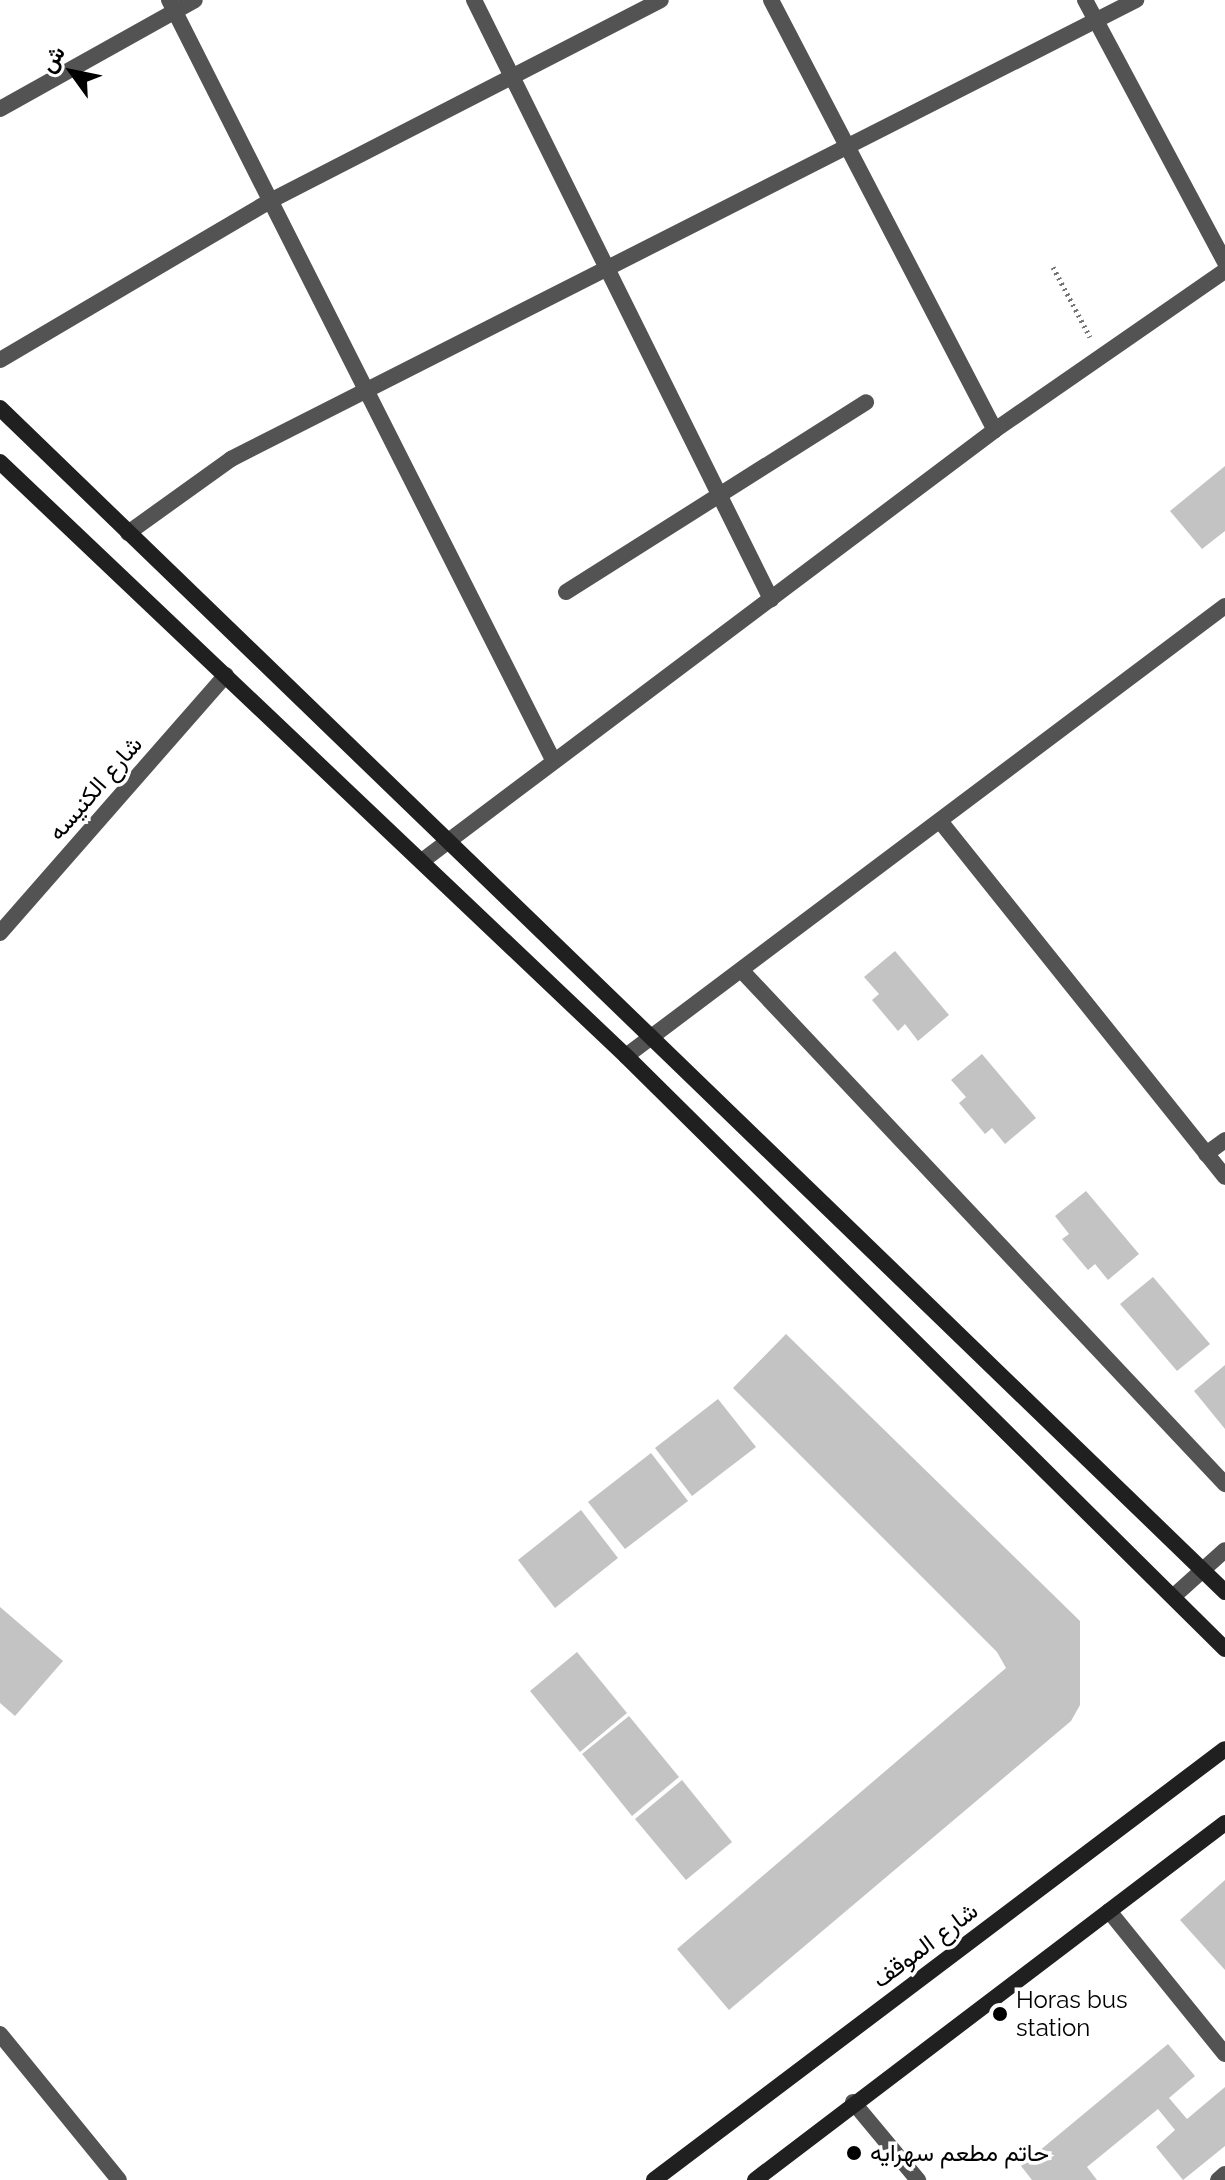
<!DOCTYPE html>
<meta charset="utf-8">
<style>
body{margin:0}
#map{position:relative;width:1225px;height:2180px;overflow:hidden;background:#fff;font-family:Raleway,Vazirmatn,sans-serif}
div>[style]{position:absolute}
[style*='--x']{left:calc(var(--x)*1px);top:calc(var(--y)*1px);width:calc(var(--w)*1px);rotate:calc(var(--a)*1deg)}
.building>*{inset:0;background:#c3c3c3}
.path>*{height:5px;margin-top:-2.5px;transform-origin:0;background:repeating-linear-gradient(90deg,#757575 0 2px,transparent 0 6px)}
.lane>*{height:16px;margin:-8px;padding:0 8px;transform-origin:8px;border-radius:8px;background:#535353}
.street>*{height:16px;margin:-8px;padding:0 8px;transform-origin:8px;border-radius:8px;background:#535353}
.secondary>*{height:16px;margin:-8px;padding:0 8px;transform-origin:8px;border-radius:8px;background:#202020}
.dots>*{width:22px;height:22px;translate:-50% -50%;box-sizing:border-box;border:4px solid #fff;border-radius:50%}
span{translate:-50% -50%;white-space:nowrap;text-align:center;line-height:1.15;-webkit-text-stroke:7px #fff;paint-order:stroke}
.street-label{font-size:24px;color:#000}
.poi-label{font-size:24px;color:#000}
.left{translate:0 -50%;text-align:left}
.north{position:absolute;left:32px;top:32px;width:80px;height:80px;-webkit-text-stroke:6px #fff;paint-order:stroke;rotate:303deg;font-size:22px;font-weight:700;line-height:32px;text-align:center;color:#000}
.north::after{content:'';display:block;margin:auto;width:28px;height:36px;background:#000;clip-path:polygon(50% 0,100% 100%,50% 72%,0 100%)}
</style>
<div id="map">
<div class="building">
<div style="clip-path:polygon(1225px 466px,1225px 531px,1202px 549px,1170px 511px)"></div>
<div style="clip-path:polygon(895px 951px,949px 1015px,918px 1041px,905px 1024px,898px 1031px,872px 1000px,879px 994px,864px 977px)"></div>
<div style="clip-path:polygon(982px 1054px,1036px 1118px,1005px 1144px,992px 1128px,985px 1134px,959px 1103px,966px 1097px,951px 1080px)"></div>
<div style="clip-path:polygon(1086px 1191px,1139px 1254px,1108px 1280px,1095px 1264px,1088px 1270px,1062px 1239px,1069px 1234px,1055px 1216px)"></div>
<div style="clip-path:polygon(1153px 1277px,1210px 1344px,1177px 1371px,1120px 1304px)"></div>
<div style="clip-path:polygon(786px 1334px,1080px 1621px,1080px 1705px,1071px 1721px,729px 2010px,677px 1949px,1006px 1668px,997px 1652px,733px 1388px)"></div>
<div style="clip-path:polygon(1225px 1365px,1225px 1429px,1194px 1391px)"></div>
<div style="clip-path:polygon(718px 1399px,756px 1447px,692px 1496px,655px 1448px)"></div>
<div style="clip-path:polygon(651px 1453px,688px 1501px,625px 1549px,588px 1502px)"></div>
<div style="clip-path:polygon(581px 1510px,618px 1558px,555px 1608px,518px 1560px)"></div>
<div style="clip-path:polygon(0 1607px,63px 1661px,15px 1716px,0 1703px)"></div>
<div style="clip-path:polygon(577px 1652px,627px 1713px,580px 1752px,530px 1691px)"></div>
<div style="clip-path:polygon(629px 1716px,679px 1777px,632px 1816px,582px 1754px)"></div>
<div style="clip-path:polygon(682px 1780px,732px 1842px,686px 1880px,635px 1819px)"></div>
<div style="clip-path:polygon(1225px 1880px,1225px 1970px,1180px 1920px)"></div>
<div style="clip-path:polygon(1168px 2044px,1195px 2076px,1169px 2098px,1187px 2119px,1225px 2087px,1225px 2146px,1183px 2180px,1156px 2147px,1175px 2130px,1158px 2109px,1087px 2167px,1097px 2180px,1032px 2180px,1021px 2166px)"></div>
</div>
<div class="path">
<div style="--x:1053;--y:267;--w:79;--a:62.1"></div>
</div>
<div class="lane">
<div style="--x:566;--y:592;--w:355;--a:-32.3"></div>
<div style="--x:742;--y:971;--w:705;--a:46.73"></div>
</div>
<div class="street">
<div style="--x:169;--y:0;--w:849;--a:63.19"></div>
<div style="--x:474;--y:0;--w:669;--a:63.63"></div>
<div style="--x:771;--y:0;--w:485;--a:62.5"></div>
<div style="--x:1085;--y:0;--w:297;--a:61.9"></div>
<div style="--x:0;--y:109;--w:223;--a:-29.2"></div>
<div style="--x:0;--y:360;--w:316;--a:-30.5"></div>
<div style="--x:272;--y:200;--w:437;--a:-27.2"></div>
<div style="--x:128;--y:533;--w:127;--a:-35.7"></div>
<div style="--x:231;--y:459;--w:1015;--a:-26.89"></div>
<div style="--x:940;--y:821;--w:456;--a:51.3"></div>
<div style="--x:422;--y:861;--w:717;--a:-36.95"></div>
<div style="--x:995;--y:430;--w:280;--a:-34.7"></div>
<div style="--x:0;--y:933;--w:343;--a:-48.8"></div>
<div style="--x:626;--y:1056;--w:749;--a:-36.92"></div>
<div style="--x:1206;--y:1154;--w:24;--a:-36"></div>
<div style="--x:1175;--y:1595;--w:67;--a:-42"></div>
<div style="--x:1109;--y:1911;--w:184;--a:51"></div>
<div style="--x:0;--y:2034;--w:188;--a:50.8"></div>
<div style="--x:853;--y:2102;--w:102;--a:50.2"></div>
<div style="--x:1218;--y:2180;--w:9;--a:-41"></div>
</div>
<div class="secondary">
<div style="--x:0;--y:408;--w:1704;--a:44.02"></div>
<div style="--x:0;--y:462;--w:863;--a:43.5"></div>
<div style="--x:626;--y:1056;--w:843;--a:44.71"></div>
<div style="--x:654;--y:2180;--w:715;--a:-37.05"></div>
<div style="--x:755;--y:2180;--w:590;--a:-37.22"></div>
</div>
<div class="dots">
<div style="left:1000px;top:2014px;background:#000"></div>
<div style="left:854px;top:2153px;background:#000"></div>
</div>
<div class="street-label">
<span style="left:95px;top:788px;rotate:-49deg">شارع الكنيسه</span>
<span style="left:925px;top:1945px;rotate:-37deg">شارع الموقف</span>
</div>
<div class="poi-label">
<span class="left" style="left:1016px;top:2014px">Horas bus<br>station</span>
<span class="left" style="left:870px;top:2153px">حاتم مطعم سهرايه</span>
</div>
<div class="north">ش</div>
</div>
